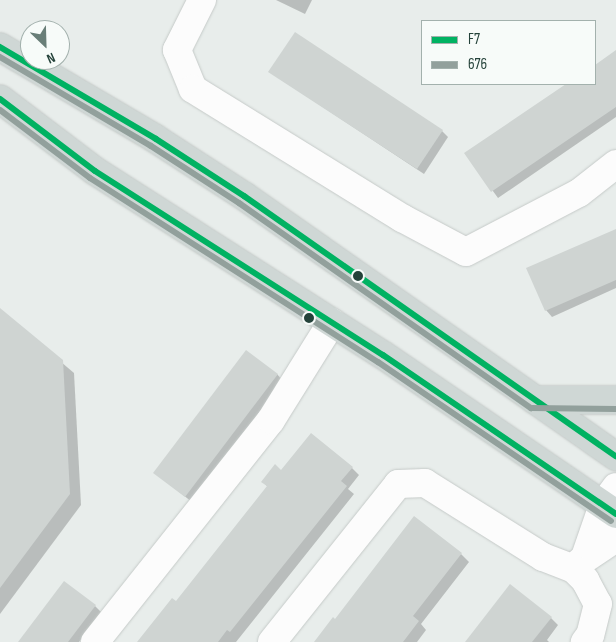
<!DOCTYPE html>
<style>
body{margin:0}
#map{position:relative;width:616px;height:642px;overflow:hidden;background:#e8edeb;font-family:"Sofia Sans Condensed",sans-serif}
div>[style]{position:absolute}
[style*='--x']{left:calc(var(--x)*1px);top:calc(var(--y)*1px);width:calc(var(--w)*1px);rotate:calc(var(--a)*1deg)}
.shadow>*{inset:0;background:#0003}
.building>*{inset:0;background:#cfd4d2}
.roads{filter:drop-shadow(0 0 1px #c5cac8) drop-shadow(0 0 1px #c5cac8)}
.minor>*{height:28px;margin:-14px;padding:0 14px;transform-origin:14px;border-radius:14px;background:#fcfcfc}
.major>*{height:28px;margin:-14px;padding:0 14px;transform-origin:14px;border-radius:14px;background:#cfd7d5}
.bus-1>*{height:6px;margin:-3px;padding:0 3px;transform-origin:3px;border-radius:3px;background:#00b262}
.bus-2>*{height:6px;margin:-3px;padding:0 3px;transform-origin:3px;border-radius:3px;background:#92a09c}
.dots>*{width:14px;height:14px;translate:-50% -50%;box-sizing:border-box;border:2px solid #f7fbf9;border-radius:50%}
span{translate:-50% -50%;white-space:nowrap;text-align:center;line-height:1.15;-webkit-text-stroke:4px #f7fbf9;paint-order:stroke}
.legend{position:absolute;left:421px;top:20px;width:175px;height:65px;box-sizing:border-box;background:#f7fbf9;border:1px solid #a3b1ad;margin:0;padding:6px 9px;list-style:none;font-size:15px;color:#24423a}
.legend li{display:flex;align-items:center;gap:10px;height:25px}
.legend b{width:25px;border:1px solid #a3b1ad}
.north{position:absolute;left:20px;top:20px;width:50px;height:50px;box-sizing:border-box;background:#f7fbf9;border:1px solid #a3b1ad;border-radius:50%;rotate:156deg;font-size:14px;font-weight:700;line-height:20px;text-align:center;color:#24423a}
.north::after{content:'';display:block;margin:auto;width:18px;height:22px;background:#697e78;clip-path:polygon(50% 0,100% 100%,50% 72%,0 100%)}
</style>
<div id="map">
<div class="shadow">
<div style="clip-path:polygon(276px 0,312px 0,305px 14px)"></div>
<div style="clip-path:polygon(616px 51px,616px 117px,498px 198px,466px 154px,568px 84px,595px 84px,595px 66px)"></div>
<div style="clip-path:polygon(270px 72px,442px 131px,448px 137px,424px 174px)"></div>
<div style="clip-path:polygon(616px 230px,616px 288px,552px 317px,546px 310px)"></div>
<div style="clip-path:polygon(0 310px,74px 373px,81px 505px,0 614px)"></div>
<div style="clip-path:polygon(277px 374px,283px 381px,192px 502px,155px 473px)"></div>
<div style="clip-path:polygon(352px 468px,359px 475px,348px 489px,354px 494px,236px 642px,138px 642px,177px 603px,268px 487px,263px 482px,282px 471px)"></div>
<div style="clip-path:polygon(461px 554px,469px 562px,421px 624px,426px 630px,417px 642px,315px 642px,335px 621px)"></div>
<div style="clip-path:polygon(95px 606px,101px 612px,79px 642px,20px 642px)"></div>
<div style="clip-path:polygon(551px 618px,558px 625px,547px 640px,549px 642px,468px 642px)"></div>
</div>
<div class="building">
<div style="clip-path:polygon(295px 32px,443px 130px,417px 169px,268px 72px)"></div>
<div style="clip-path:polygon(616px 50px,616px 107px,491px 192px,464px 153px,566px 84px,595px 84px,595px 65px)"></div>
<div style="clip-path:polygon(616px 229px,616px 280px,545px 311px,526px 268px)"></div>
<div style="clip-path:polygon(0 308px,63px 360px,70px 494px,0 588px)"></div>
<div style="clip-path:polygon(246px 350px,278px 374px,185px 497px,153px 473px)"></div>
<div style="clip-path:polygon(311px 433px,353px 467px,341px 481px,347px 486px,230px 632px,227px 630px,218px 642px,137px 642px,172px 598px,176px 601px,267px 486px,261px 482px,275px 464px,281px 470px)"></div>
<div style="clip-path:polygon(414px 516px,462px 553px,413px 616px,419px 621px,403px 642px,314px 642px,333px 617px,335px 619px)"></div>
<div style="clip-path:polygon(64px 581px,96px 605px,68px 642px,18px 642px)"></div>
<div style="clip-path:polygon(510px 584px,552px 617px,532px 642px,465px 642px)"></div>
</div>
<div class="roads">
<div class="minor">
<div style="--x:202;--y:0;--w:56;--a:116.6"></div>
<div style="--x:177;--y:50;--w:42;--a:67.7"></div>
<div style="--x:193;--y:89;--w:246;--a:31.7"></div>
<div style="--x:402;--y:218;--w:72;--a:28"></div>
<div style="--x:466;--y:252;--w:127;--a:-27.6"></div>
<div style="--x:579;--y:193;--w:47;--a:-38.1"></div>
<div style="--x:585;--y:557;--w:55;--a:-70.9"></div>
<div style="--x:603;--y:505;--w:22;--a:-54"></div>
<div style="--x:580;--y:562;--w:43;--a:-33.7"></div>
<div style="--x:95;--y:642;--w:283;--a:-51.6"></div>
<div style="--x:271;--y:420;--w:115;--a:-58.1"></div>
<div style="--x:272;--y:642;--w:202;--a:-51.4"></div>
<div style="--x:398;--y:484;--w:27;--a:-2"></div>
<div style="--x:425;--y:483;--w:139;--a:32.1"></div>
<div style="--x:543;--y:557;--w:33;--a:21"></div>
<div style="--x:574;--y:569;--w:16;--a:45"></div>
<div style="--x:585;--y:580;--w:27;--a:62"></div>
<div style="--x:598;--y:604;--w:32;--a:104"></div>
<div style="--x:590;--y:635;--w:9;--a:126"></div>
</div>
<div class="major">
<div style="--x:0;--y:47;--w:181;--a:30.5"></div>
<div style="--x:156;--y:139;--w:105;--a:32.9"></div>
<div style="--x:244;--y:196;--w:454;--a:35"></div>
<div style="--x:0;--y:99;--w:119;--a:37.2"></div>
<div style="--x:95;--y:171;--w:342;--a:32.6"></div>
<div style="--x:383;--y:355;--w:282;--a:34.3"></div>
<div style="--x:535;--y:400;--w:81;--a:0"></div>
</div>
</div>
<div class="bus-1">
<div style="--x:0;--y:47;--w:181;--a:30.5"></div>
<div style="--x:156;--y:139;--w:105;--a:32.9"></div>
<div style="--x:244;--y:196;--w:454;--a:35"></div>
<div style="--x:0;--y:99;--w:119;--a:37.2"></div>
<div style="--x:95;--y:171;--w:342;--a:32.6"></div>
<div style="--x:383;--y:355;--w:282;--a:34.3"></div>
</div>
<div class="bus-2">
<div style="--x:0;--y:57;--w:175;--a:30.5"></div>
<div style="--x:151;--y:146;--w:105;--a:32.9"></div>
<div style="--x:239;--y:203;--w:357;--a:35.1"></div>
<div style="--x:531;--y:408;--w:85;--a:0.7"></div>
<div style="--x:0;--y:110;--w:113;--a:37.1"></div>
<div style="--x:90;--y:178;--w:342;--a:32.6"></div>
<div style="--x:378;--y:362;--w:282;--a:34.3"></div>
</div>
<div class="dots">
<div style="left:358px;top:276px;background:#24423a"></div>
<div style="left:309px;top:318px;background:#24423a"></div>
</div>
<ul class="legend">
<li><b style="height:6px;background:#00b262"></b>F7</li>
<li><b style="height:6px;background:#92a09c"></b>676</li>
</ul>
<div class="north">N</div>
</div>
